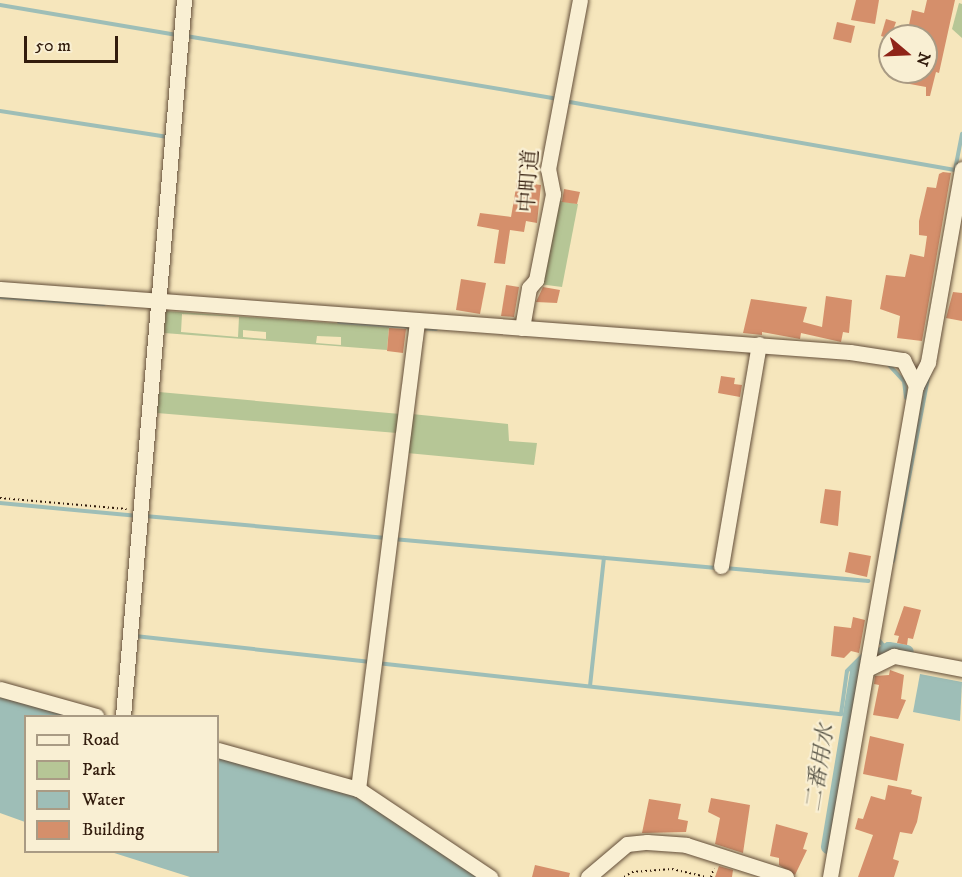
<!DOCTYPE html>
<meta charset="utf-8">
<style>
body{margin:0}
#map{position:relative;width:962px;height:877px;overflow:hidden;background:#f6e6bc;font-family:"IM FELL DW Pica","Noto Serif JP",serif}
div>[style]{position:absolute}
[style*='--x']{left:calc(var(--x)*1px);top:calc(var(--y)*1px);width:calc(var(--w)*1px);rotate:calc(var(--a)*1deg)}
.green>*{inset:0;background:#b6c696}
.water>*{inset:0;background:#9ebeb7}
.stream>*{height:4px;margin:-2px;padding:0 2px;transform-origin:2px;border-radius:2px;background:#9ebeb7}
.canal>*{height:14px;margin:-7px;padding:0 7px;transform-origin:7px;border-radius:7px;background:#9ebeb7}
.building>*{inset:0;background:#d58f6b}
.path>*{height:2px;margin-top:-1px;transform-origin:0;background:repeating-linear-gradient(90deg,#321c0d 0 1.5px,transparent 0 4.5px)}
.roads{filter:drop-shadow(0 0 2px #634e39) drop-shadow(0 0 2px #634e39)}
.street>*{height:15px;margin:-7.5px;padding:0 7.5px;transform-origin:7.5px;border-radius:7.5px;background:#f9efd3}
span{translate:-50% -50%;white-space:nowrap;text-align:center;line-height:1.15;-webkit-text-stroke:4.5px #f9efd3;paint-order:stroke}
.street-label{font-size:21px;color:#321c0d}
.water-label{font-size:22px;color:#585548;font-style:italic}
.legend{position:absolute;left:24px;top:715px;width:195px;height:138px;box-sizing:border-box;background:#f9efd3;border:2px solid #a99b84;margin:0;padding:8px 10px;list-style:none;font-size:18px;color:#321c0d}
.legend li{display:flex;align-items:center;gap:12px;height:30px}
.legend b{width:30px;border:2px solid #a99b84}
.north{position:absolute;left:878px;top:24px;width:60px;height:60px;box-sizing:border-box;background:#f9efd3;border:2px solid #a99b84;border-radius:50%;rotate:109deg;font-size:16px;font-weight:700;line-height:24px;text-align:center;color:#321c0d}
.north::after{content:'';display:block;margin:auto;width:21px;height:27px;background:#8f2418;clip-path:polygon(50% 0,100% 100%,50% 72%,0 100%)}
.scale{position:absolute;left:24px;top:36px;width:94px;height:27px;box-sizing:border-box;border:3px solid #321c0d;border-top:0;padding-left:8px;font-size:18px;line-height:21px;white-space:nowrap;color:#321c0d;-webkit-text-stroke:4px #f9efd3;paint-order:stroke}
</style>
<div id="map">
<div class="green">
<div style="clip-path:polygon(959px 3px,962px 4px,962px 38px,952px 29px)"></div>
<div style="clip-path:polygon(555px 200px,578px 204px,562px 287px,539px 284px)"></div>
<div style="clip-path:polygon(evenodd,166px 311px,389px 327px,387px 350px,164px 333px,166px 311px,182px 314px,239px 317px,238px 337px,181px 332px,182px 314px,166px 311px,243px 330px,266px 332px,266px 339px,243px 337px,243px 330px,166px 311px,317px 336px,341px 337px,341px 345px,316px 343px,317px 336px)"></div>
<div style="clip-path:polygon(159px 392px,400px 414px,397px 433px,157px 413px)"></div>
<div style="clip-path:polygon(412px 414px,508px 424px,509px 441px,537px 443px,534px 465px,407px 453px)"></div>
</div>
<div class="water">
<div style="clip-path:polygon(920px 674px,962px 682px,960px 721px,913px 712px)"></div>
<div style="clip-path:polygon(0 695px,78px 716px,26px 716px,25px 822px,0 813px)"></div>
<div style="clip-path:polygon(218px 756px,350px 793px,481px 877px,190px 877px,111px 852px,218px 852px)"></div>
</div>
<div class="stream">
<div style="--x:0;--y:5;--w:181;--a:9.6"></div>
<div style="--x:186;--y:36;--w:376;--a:9.6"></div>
<div style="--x:564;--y:101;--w:397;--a:10"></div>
<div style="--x:955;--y:170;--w:37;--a:-79"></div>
<div style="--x:0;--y:111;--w:170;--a:8.8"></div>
<div style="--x:0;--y:297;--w:104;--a:3.9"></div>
<div style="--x:339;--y:322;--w:73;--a:3.9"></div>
<div style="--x:419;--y:328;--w:17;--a:3"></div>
<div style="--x:888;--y:364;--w:23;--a:47"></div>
<div style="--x:904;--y:381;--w:17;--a:83"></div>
<div style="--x:0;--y:503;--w:139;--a:5.4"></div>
<div style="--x:145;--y:516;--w:242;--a:5.2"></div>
<div style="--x:393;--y:539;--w:325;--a:5.1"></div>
<div style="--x:893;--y:561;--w:187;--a:-79.2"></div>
<div style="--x:725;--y:568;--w:144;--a:5.2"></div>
<div style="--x:135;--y:636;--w:235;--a:6.3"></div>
<div style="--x:878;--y:639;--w:14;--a:51"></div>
<div style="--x:377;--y:663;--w:467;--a:6.3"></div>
<div style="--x:841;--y:714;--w:43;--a:-82.1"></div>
<div style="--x:847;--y:671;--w:23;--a:-45"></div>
<div style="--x:590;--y:686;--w:129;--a:-83.8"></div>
</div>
<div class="canal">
<div style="--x:883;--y:653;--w:7;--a:-34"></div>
<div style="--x:889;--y:649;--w:18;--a:9"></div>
<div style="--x:828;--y:847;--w:178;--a:-80.6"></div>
<div style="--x:857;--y:671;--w:5;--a:-37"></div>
</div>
<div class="building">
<div style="clip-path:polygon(856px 0,879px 0,875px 24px,851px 20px)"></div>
<div style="clip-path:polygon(927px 0,955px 0,939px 73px,936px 72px,930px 96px,926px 96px,926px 87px,899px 82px,902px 72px,926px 72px,926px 34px,908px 30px,912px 10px,924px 13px)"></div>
<div style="clip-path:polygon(886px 19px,896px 22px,890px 39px,881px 36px)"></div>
<div style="clip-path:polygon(837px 22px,855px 26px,851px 43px,833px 39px)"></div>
<div style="clip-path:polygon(943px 172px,951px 173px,922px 341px,897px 338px,900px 316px,880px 309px,886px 275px,905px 277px,910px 254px,924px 257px,927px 236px,919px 235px,919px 221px,927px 187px,936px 188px,939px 174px)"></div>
<div style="clip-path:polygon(517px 182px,541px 185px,537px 223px,526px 221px,524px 232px,510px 230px,505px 264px,494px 263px,499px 230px,477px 226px,480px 213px,511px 217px)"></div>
<div style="clip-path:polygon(564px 189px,580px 192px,577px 204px,562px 202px)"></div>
<div style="clip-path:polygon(461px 279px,486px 283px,480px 314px,456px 310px)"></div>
<div style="clip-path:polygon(506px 285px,519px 287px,514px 317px,501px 316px)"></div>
<div style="clip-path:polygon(543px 287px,560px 290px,557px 303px,536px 302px)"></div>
<div style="clip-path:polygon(953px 292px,962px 293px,962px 321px,946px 318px)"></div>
<div style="clip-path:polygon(826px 296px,852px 300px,849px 333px,843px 332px,841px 342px,801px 333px,800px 339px,762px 332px,762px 335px,743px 333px,751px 299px,807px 307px,803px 322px,822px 327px)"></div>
<div style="clip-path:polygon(389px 328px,406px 329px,403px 353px,387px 351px)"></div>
<div style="clip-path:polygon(721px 376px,735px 378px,734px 384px,742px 385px,740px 397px,718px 393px)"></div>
<div style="clip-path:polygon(825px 489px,841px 491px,838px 526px,820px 523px)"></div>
<div style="clip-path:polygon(849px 552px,871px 556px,867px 577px,845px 572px)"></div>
<div style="clip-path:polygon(904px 606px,921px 610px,913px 639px,908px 638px,907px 645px,897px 643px,899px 636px,894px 635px)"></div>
<div style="clip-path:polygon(853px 617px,865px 620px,859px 653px,851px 651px,844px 658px,831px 656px,834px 626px,851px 628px)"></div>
<div style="clip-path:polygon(890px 670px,904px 675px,901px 699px,906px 700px,898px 719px,873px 715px,879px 685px,874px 684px,875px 676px,889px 675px)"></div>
<div style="clip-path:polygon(870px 736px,904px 744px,897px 781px,863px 774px)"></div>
<div style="clip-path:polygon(888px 785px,912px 790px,911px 794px,922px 797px,917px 822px,912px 834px,900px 832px,893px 859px,899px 861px,894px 877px,858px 877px,873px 835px,855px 829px,858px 818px,863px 819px,871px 796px,885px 800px)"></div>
<div style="clip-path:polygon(711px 798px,750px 805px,743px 853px,715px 844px,720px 818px,708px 812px)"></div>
<div style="clip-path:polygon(649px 799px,681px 804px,678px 819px,688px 821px,686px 832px,642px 833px)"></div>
<div style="clip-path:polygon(776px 824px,808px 833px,803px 849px,807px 850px,795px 875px,779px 865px,779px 858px,770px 856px)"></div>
<div style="clip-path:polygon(535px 865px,570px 873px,569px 877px,532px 877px)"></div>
<div style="clip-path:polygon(719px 866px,733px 870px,732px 877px,715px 877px)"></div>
</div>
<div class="path">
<div style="--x:0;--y:498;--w:127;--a:5"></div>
<div style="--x:624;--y:877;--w:9;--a:-32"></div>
<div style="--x:632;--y:872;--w:40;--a:-4.3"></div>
<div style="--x:672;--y:869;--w:35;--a:13"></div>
<div style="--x:711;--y:877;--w:9;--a:-72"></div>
</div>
<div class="roads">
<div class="street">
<div style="--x:0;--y:289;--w:852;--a:4.24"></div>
<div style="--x:850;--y:352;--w:54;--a:8.6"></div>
<div style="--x:903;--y:360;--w:29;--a:63"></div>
<div style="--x:522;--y:328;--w:41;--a:-80.1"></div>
<div style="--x:529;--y:288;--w:11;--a:-49"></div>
<div style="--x:536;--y:280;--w:88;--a:-78.8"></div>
<div style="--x:553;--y:194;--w:25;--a:-101"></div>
<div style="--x:548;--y:169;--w:172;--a:-79.3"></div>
<div style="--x:721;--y:566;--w:225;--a:-80.3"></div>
<div style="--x:867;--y:669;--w:30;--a:-26"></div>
<div style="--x:894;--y:656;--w:69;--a:10.8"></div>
<div style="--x:0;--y:689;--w:100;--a:15.7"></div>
<div style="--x:123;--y:716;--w:719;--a:-85.13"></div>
<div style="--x:218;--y:750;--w:145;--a:15.6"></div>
<div style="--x:358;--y:789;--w:159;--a:33.7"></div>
<div style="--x:358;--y:789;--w:472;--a:-82.8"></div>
<div style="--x:588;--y:877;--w:51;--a:-40.2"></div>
<div style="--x:627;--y:844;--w:20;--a:-6"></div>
<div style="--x:647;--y:842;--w:39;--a:4"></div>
<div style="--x:686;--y:845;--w:105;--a:17.7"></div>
<div style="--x:830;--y:877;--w:498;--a:-80.1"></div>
<div style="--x:916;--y:386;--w:27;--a:-63"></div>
<div style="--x:928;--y:362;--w:196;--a:-80"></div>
</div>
</div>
<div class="street-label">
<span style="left:529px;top:181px;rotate:-86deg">中町道</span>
</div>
<div class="water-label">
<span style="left:820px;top:768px;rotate:-81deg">二番用水</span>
</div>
<ul class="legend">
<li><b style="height:8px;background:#f9efd3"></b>Road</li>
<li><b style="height:16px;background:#b6c696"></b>Park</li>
<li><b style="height:16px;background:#9ebeb7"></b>Water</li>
<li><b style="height:16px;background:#d58f6b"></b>Building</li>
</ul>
<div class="north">N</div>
<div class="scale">50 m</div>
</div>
